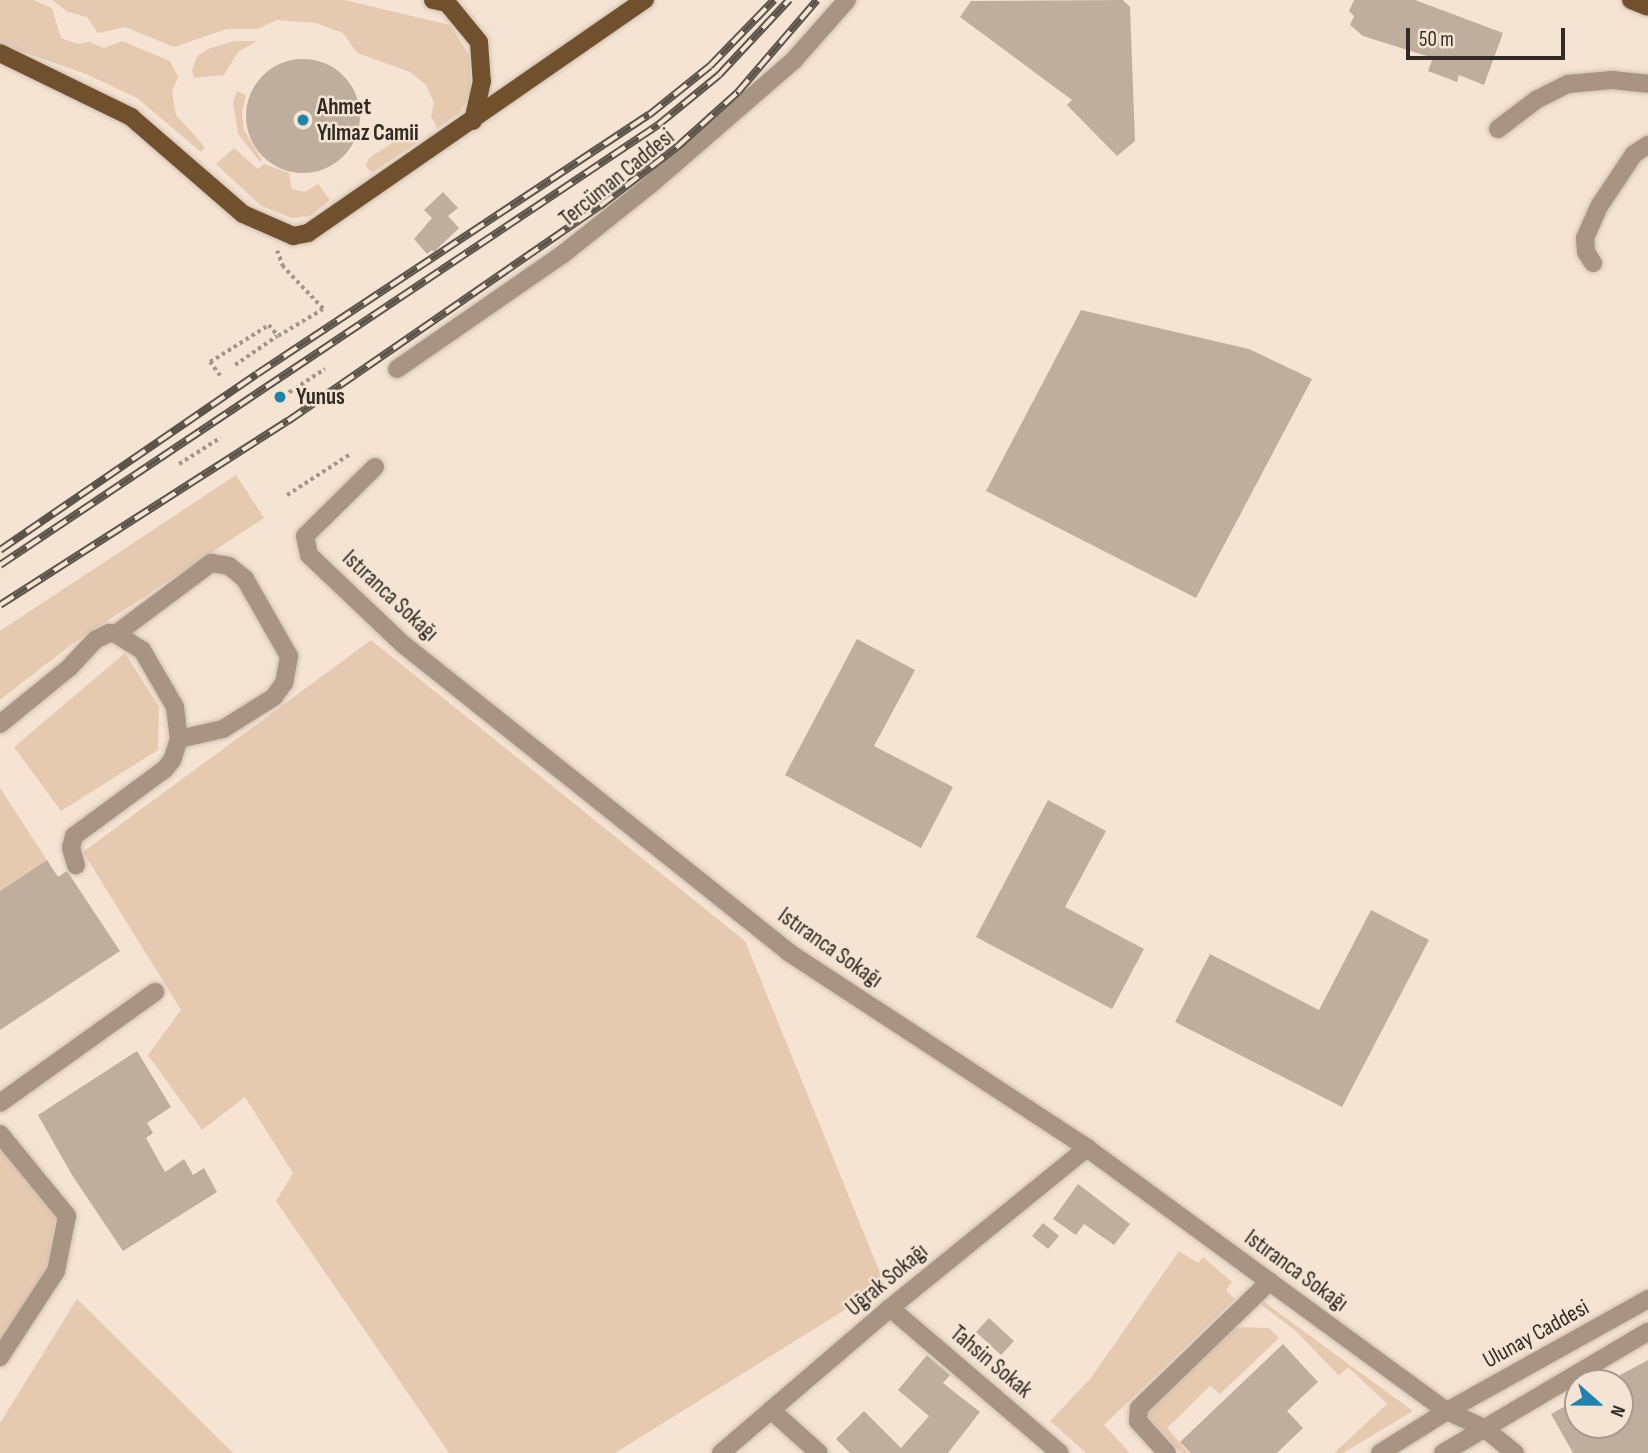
<!DOCTYPE html>
<meta charset="utf-8">
<style>
body{margin:0}
#map{position:relative;width:1648px;height:1453px;overflow:hidden;background:#f5e4d3;font-family:"Sofia Sans Condensed",sans-serif}
div>[style]{position:absolute}
[style*='--x']{left:calc(var(--x)*1px);top:calc(var(--y)*1px);width:calc(var(--w)*1px);rotate:calc(var(--a)*1deg)}
.green>*{inset:0;background:#e6cab0}
.building>*{inset:0;background:#bfae9e}
.round{border-radius:50%}
.path>*{height:3.5px;margin-top:-1.75px;transform-origin:0;background:repeating-linear-gradient(90deg,#a29689 0 3.5px,transparent 0 7px)}
.roads{filter:drop-shadow(0 0 2px #cebfb0) drop-shadow(0 0 2px #cebfb0)}
.minor>*{height:18px;margin:-9px;padding:0 9px;transform-origin:9px;border-radius:9px;background:#a79482}
.major>*{height:18px;margin:-9px;padding:0 9px;transform-origin:9px;border-radius:9px;background:#71502e}
.rail>*{height:8px;margin-top:-4px;transform-origin:0;background:repeating-linear-gradient(90deg,#f5e4d3 0 16px,#5c544b 0 32px);box-sizing:border-box;border-block:2px solid #5c544b}
.dots>*{width:19px;height:19px;translate:-50% -50%;box-sizing:border-box;border:4px solid #f5e4d3;border-radius:50%}
span{translate:-50% -50%;white-space:nowrap;text-align:center;line-height:1.15;-webkit-text-stroke:5px #f5e4d3;paint-order:stroke}
.poi-label{font-size:23px;color:#312b24;font-weight:700}
.left{translate:0 -50%;text-align:left}
.street-label{font-size:23px;color:#312b24}
.north{position:absolute;left:1564px;top:1369px;width:70px;height:70px;box-sizing:border-box;background:#f5e4d3;border:2px solid #a79a8d;border-radius:50%;rotate:111deg;font-size:19px;font-weight:700;line-height:28px;text-align:center;color:#312b24}
.north::after{content:'';display:block;margin:auto;width:24px;height:32px;background:#1f83ad;clip-path:polygon(50% 0,100% 100%,50% 72%,0 100%)}
.scale{position:absolute;left:1406px;top:28px;width:159px;height:32px;box-sizing:border-box;border:4px solid #312b24;border-top:0;padding-left:9px;font-size:21px;line-height:24px;white-space:nowrap;color:#312b24;-webkit-text-stroke:5px #f5e4d3;paint-order:stroke}
</style>
<div id="map">
<div class="green">
<div style="clip-path:polygon(0 0,33px 0,52px 8px,61px 38px,78px 44px,89px 42px,104px 48px,122px 41px,170px 61px,178px 77px,172px 92px,176px 115px,205px 147px,201px 152px,137px 98px,86px 74px,0 44px)"></div>
<div style="clip-path:polygon(52px 0,344px 0,450px 25px,469px 55px,471px 92px,460px 113px,437px 128px,431px 116px,434px 103px,426px 85px,410px 72px,357px 53px,343px 33px,316px 23px,277px 20px,257px 29px,227px 29px,174px 47px,125px 27px,98px 33px,87px 17px,68px 12px)"></div>
<div style="clip-path:polygon(234px 41px,257px 41px,238px 52px,224px 75px,194px 78px,192px 70px,197px 56px,208px 49px)"></div>
<div style="clip-path:polygon(237px 91px,246px 95px,242px 112px,244px 130px,262px 160px,260px 162px,238px 134px,233px 102px)"></div>
<div style="clip-path:polygon(413px 129px,419px 141px,373px 172px,369px 170px,366px 166px,369px 158px)"></div>
<div style="clip-path:polygon(234px 148px,258px 169px,264px 164px,289px 173px,292px 189px,305px 192px,318px 184px,330px 200px,310px 216px,291px 218px,260px 205px,216px 164px)"></div>
<div style="clip-path:polygon(236px 475px,264px 518px,72px 644px,0 700px,0 631px)"></div>
<div style="clip-path:polygon(371px 640px,745px 941px,885px 1285px,615px 1453px,449px 1453px,276px 1201px,293px 1173px,245px 1097px,202px 1130px,148px 1055px,181px 1010px,83px 852px)"></div>
<div style="clip-path:polygon(125px 653px,159px 707px,158px 750px,61px 811px,14px 747px)"></div>
<div style="clip-path:polygon(0 788px,47px 860px,0 891px)"></div>
<div style="clip-path:polygon(0 1145px,56px 1216px,46px 1272px,0 1344px)"></div>
<div style="clip-path:polygon(1179px 1251px,1198px 1263px,1203px 1257px,1232px 1282px,1226px 1290px,1235px 1299px,1104px 1425px,1130px 1453px,1086px 1453px,1050px 1421px,1091px 1378px)"></div>
<div style="clip-path:polygon(77px 1299px,233px 1453px,0 1453px,0 1423px)"></div>
<div style="clip-path:polygon(1263px 1301px,1347px 1363px,1413px 1411px,1343px 1453px,1334px 1453px,1387px 1404px,1348px 1367px,1339px 1376px,1296px 1331px,1260px 1304px)"></div>
<div style="clip-path:polygon(1236px 1327px,1269px 1328px,1279px 1338px,1220px 1394px,1210px 1386px,1167px 1428px,1189px 1453px,1181px 1453px,1148px 1417px,1148px 1410px)"></div>
</div>
<div class="building">
<div style="clip-path:polygon(1123px 0,1130px 7px,1135px 141px,1117px 156px,1067px 105px,1072px 100px,960px 17px,971px 1px)"></div>
<div style="clip-path:polygon(1354px 0,1415px 0,1503px 33px,1484px 85px,1459px 75px,1457px 82px,1428px 71px,1433px 58px,1363px 36px,1350px 25px,1354px 16px,1349px 11px)"></div>
<div class="round" style="left:246px;top:59px;width:114px;height:114px"></div>
<div style="clip-path:polygon(443px 192px,458px 208px,448px 216px,459px 228px,434px 252px,432px 250px,427px 254px,414px 239px,432px 218px,424px 210px)"></div>
<div style="clip-path:polygon(1081px 310px,1249px 349px,1312px 379px,1196px 598px,986px 491px)"></div>
<div style="clip-path:polygon(857px 639px,915px 670px,874px 746px,953px 787px,921px 848px,785px 775px)"></div>
<div style="clip-path:polygon(1048px 800px,1106px 831px,1065px 907px,1144px 949px,1112px 1009px,976px 937px)"></div>
<div style="clip-path:polygon(47px 860px,58px 877px,67px 871px,120px 951px,0 1030px,0 891px)"></div>
<div style="clip-path:polygon(1371px 910px,1429px 940px,1342px 1107px,1175px 1022px,1210px 954px,1319px 1010px)"></div>
<div style="clip-path:polygon(137px 1051px,171px 1107px,147px 1123px,153px 1133px,146px 1138px,165px 1172px,184px 1159px,193px 1175px,204px 1168px,217px 1192px,123px 1251px,72px 1175px,38px 1115px)"></div>
<div style="clip-path:polygon(1078px 1184px,1130px 1224px,1114px 1245px,1084px 1224px,1076px 1235px,1053px 1219px)"></div>
<div style="clip-path:polygon(1043px 1223px,1059px 1236px,1048px 1249px,1032px 1236px)"></div>
<div style="clip-path:polygon(989px 1318px,1014px 1341px,1001px 1355px,976px 1332px)"></div>
<div style="clip-path:polygon(1283px 1344px,1318px 1382px,1287px 1411px,1303px 1428px,1277px 1453px,1191px 1453px,1180px 1442px)"></div>
<div style="clip-path:polygon(927px 1355px,950px 1375px,943px 1383px,980px 1412px,948px 1453px,850px 1453px,836px 1439px,864px 1411px,901px 1448px,929px 1416px,898px 1390px)"></div>
<div style="clip-path:polygon(1648px 1360px,1648px 1453px,1573px 1453px,1551px 1414px,1578px 1399px,1578px 1425px,1620px 1425px,1620px 1375px)"></div>
</div>
<div class="path">
<div style="--x:235;--y:365;--w:51;--a:-34.6"></div>
<div style="--x:220;--y:376;--w:17;--a:-126"></div>
<div style="--x:210;--y:362;--w:70;--a:-32.1"></div>
<div style="--x:269;--y:325;--w:14;--a:51"></div>
<div style="--x:278;--y:336;--w:52;--a:-31"></div>
<div style="--x:323;--y:309;--w:58;--a:-133.6"></div>
<div style="--x:283;--y:267;--w:17;--a:-111"></div>
<div style="--x:277;--y:400;--w:57;--a:-32.9"></div>
<div style="--x:179;--y:464;--w:49;--a:-32.4"></div>
<div style="--x:287;--y:495;--w:77;--a:-32.9"></div>
</div>
<div class="roads">
<div class="minor">
<div style="--x:1498;--y:129;--w:48;--a:-37.3"></div>
<div style="--x:1536;--y:100;--w:36;--a:-27"></div>
<div style="--x:1568;--y:84;--w:44;--a:-5.2"></div>
<div style="--x:1612;--y:80;--w:36;--a:6"></div>
<div style="--x:1593;--y:263;--w:13;--a:-122"></div>
<div style="--x:1586;--y:252;--w:14;--a:-94"></div>
<div style="--x:1585;--y:238;--w:36;--a:-66"></div>
<div style="--x:1600;--y:205;--w:61;--a:-56.3"></div>
<div style="--x:1634;--y:154;--w:17;--a:-33"></div>
<div style="--x:397;--y:369;--w:202;--a:-34.7"></div>
<div style="--x:563;--y:254;--w:112;--a:-38.5"></div>
<div style="--x:651;--y:184;--w:189;--a:-40.9"></div>
<div style="--x:794;--y:60;--w:80;--a:-48.5"></div>
<div style="--x:375;--y:467;--w:98;--a:135.4"></div>
<div style="--x:305;--y:536;--w:19;--a:78"></div>
<div style="--x:309;--y:555;--w:131;--a:43.5"></div>
<div style="--x:404;--y:645;--w:492;--a:38.6"></div>
<div style="--x:788;--y:952;--w:358;--a:33.2"></div>
<div style="--x:1087;--y:1148;--w:446;--a:36.2"></div>
<div style="--x:1447;--y:1411;--w:41;--a:24.7"></div>
<div style="--x:1484;--y:1428;--w:40;--a:39"></div>
<div style="--x:116;--y:634;--w:119;--a:-36.8"></div>
<div style="--x:211;--y:563;--w:18;--a:9"></div>
<div style="--x:229;--y:566;--w:21;--a:39"></div>
<div style="--x:245;--y:579;--w:89;--a:60.3"></div>
<div style="--x:289;--y:656;--w:27;--a:100"></div>
<div style="--x:284;--y:683;--w:17;--a:126"></div>
<div style="--x:274;--y:697;--w:60;--a:147.9"></div>
<div style="--x:223;--y:729;--w:45;--a:167.2"></div>
<div style="--x:0;--y:724;--w:89;--a:-39.1"></div>
<div style="--x:69;--y:668;--w:38;--a:-47"></div>
<div style="--x:95;--y:640;--w:16;--a:-27"></div>
<div style="--x:109;--y:633;--w:7;--a:8"></div>
<div style="--x:116;--y:634;--w:31;--a:32"></div>
<div style="--x:142;--y:650;--w:66;--a:59.9"></div>
<div style="--x:175;--y:707;--w:32;--a:83"></div>
<div style="--x:179;--y:739;--w:22;--a:108"></div>
<div style="--x:172;--y:760;--w:11;--a:128"></div>
<div style="--x:165;--y:769;--w:113;--a:143.6"></div>
<div style="--x:74;--y:836;--w:12;--a:104"></div>
<div style="--x:71;--y:848;--w:18;--a:74"></div>
<div style="--x:0;--y:1103;--w:191;--a:-35.6"></div>
<div style="--x:0;--y:1134;--w:106;--a:50.7"></div>
<div style="--x:67;--y:1216;--w:56;--a:101.3"></div>
<div style="--x:56;--y:1271;--w:103;--a:123.1"></div>
<div style="--x:890;--y:1308;--w:223;--a:40.5"></div>
<div style="--x:771;--y:1410;--w:64;--a:41.9"></div>
<div style="--x:721;--y:1453;--w:223;--a:-40.6"></div>
<div style="--x:890;--y:1308;--w:254;--a:-39.1"></div>
<div style="--x:1167;--y:1453;--w:43;--a:-132.2"></div>
<div style="--x:1138;--y:1421;--w:13;--a:-86"></div>
<div style="--x:1139;--y:1408;--w:182;--a:-44.1"></div>
<div style="--x:1380;--y:1453;--w:79;--a:-32.1"></div>
<div style="--x:1447;--y:1411;--w:230;--a:-29.1"></div>
<div style="--x:1443;--y:1453;--w:238;--a:-30.6"></div>
</div>
<div class="major">
<div style="--x:433;--y:0;--w:14;--a:12"></div>
<div style="--x:447;--y:3;--w:50;--a:50.6"></div>
<div style="--x:479;--y:42;--w:39;--a:86"></div>
<div style="--x:482;--y:81;--w:41;--a:102.7"></div>
<div style="--x:1631;--y:0;--w:18;--a:22"></div>
<div style="--x:0;--y:53;--w:146;--a:26"></div>
<div style="--x:131;--y:117;--w:148;--a:40.9"></div>
<div style="--x:243;--y:214;--w:55;--a:23.7"></div>
<div style="--x:293;--y:236;--w:15;--a:-11"></div>
<div style="--x:308;--y:233;--w:410;--a:-34.7"></div>
</div>
</div>
<div class="rail">
<div style="--x:0;--y:550;--w:311;--a:-34.4"></div>
<div style="--x:257;--y:374;--w:470;--a:-33.5"></div>
<div style="--x:649;--y:115;--w:78;--a:-38.8"></div>
<div style="--x:710;--y:66;--w:92;--a:-45.9"></div>
<div style="--x:0;--y:565;--w:792;--a:-33.77"></div>
<div style="--x:658;--y:125;--w:79;--a:-39.3"></div>
<div style="--x:719;--y:75;--w:103;--a:-47"></div>
<div style="--x:0;--y:605;--w:342;--a:-32.6"></div>
<div style="--x:288;--y:421;--w:379;--a:-34.6"></div>
<div style="--x:600;--y:206;--w:97;--a:-37.5"></div>
<div style="--x:677;--y:147;--w:82;--a:-42"></div>
<div style="--x:738;--y:92;--w:121;--a:-49.3"></div>
</div>
<div class="dots">
<div style="left:303px;top:120px;background:#1f83ad"></div>
<div style="left:280px;top:397px;background:#1f83ad"></div>
</div>
<div class="poi-label">
<span class="left" style="left:317px;top:120px">Ahmet<br>Yılmaz Camii</span>
<span class="left" style="left:296px;top:397px">Yunus</span>
</div>
<div class="street-label">
<span style="left:617px;top:178px;rotate:-39deg">Tercüman Caddesi</span>
<span style="left:390px;top:596px;rotate:43deg">Istıranca Sokağı</span>
<span style="left:830px;top:948px;rotate:35deg">Istıranca Sokağı</span>
<span style="left:1296px;top:1271px;rotate:36deg">Istıranca Sokağı</span>
<span style="left:887px;top:1280px;rotate:-40deg">Uğrak Sokağı</span>
<span style="left:1536px;top:1334px;rotate:-29deg">Ulunay Caddesi</span>
<span style="left:991px;top:1362px;rotate:40deg">Tahsin Sokak</span>
</div>
<div class="north">N</div>
<div class="scale">50 m</div>
</div>
